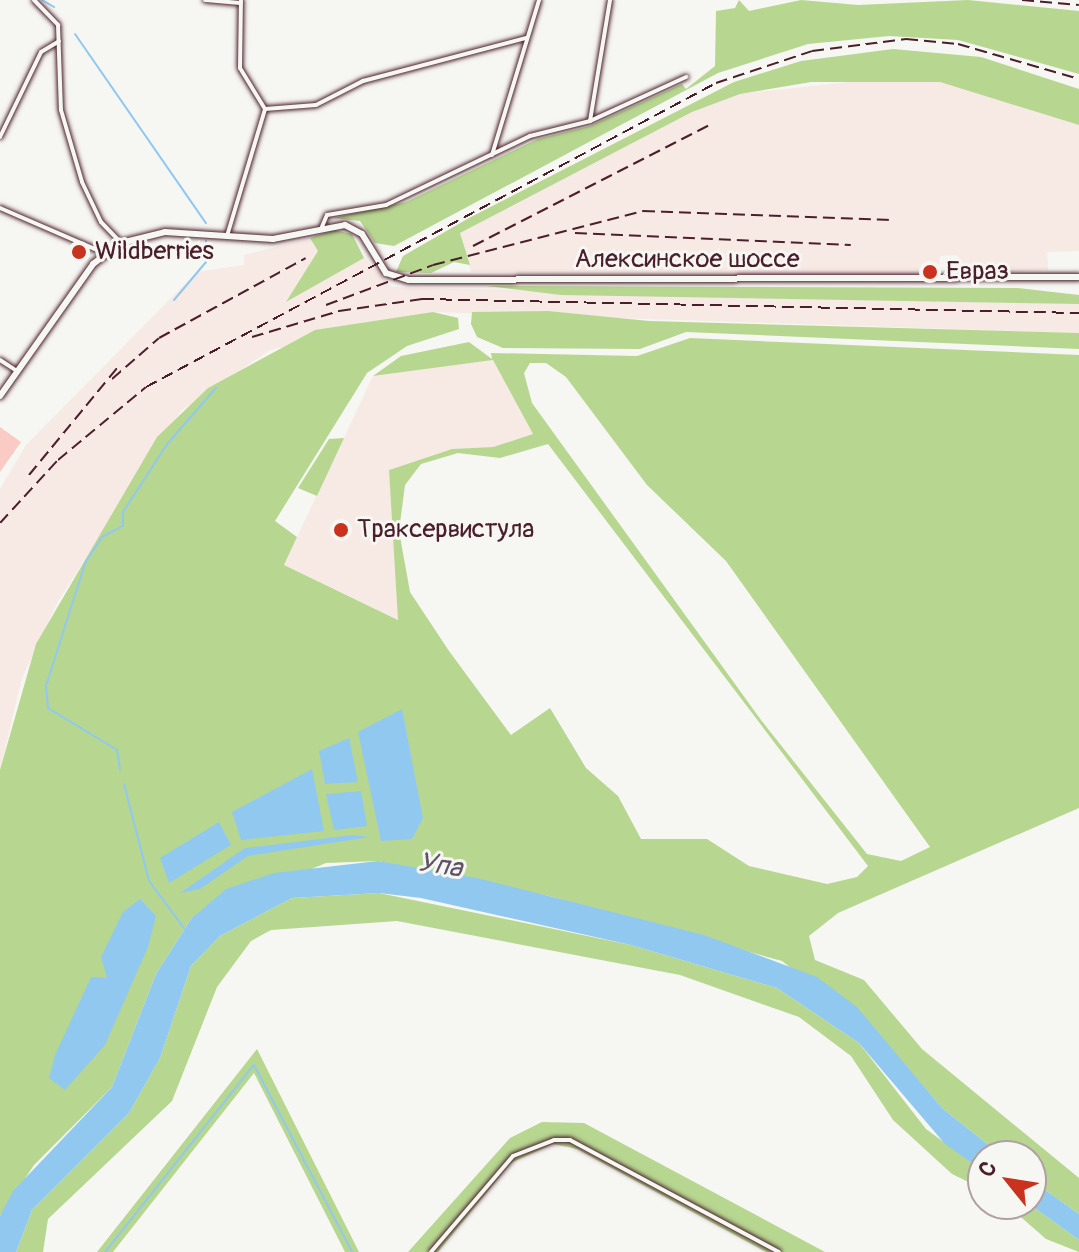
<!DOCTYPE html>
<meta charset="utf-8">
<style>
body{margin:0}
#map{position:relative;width:1079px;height:1252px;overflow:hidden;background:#f6f6f2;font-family:Pangolin,sans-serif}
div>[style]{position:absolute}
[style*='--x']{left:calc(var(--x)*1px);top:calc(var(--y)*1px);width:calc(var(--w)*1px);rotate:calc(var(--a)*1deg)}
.built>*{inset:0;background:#f7e9e4}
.green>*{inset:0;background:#b7d791}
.water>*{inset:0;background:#91c8ef}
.stream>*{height:2px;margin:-1px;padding:0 1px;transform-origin:1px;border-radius:1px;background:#91c8ef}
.building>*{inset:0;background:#facac4}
.roads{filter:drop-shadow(0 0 2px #4a1f2b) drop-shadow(0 0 2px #4a1f2b)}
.street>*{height:4px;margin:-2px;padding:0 2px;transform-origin:2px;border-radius:2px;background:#f6f6f2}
.secondary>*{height:6px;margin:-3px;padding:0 3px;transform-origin:3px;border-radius:3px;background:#f6f6f2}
.rail>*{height:2px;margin-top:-1px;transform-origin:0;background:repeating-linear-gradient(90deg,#4a1f2b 0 12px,transparent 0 18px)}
.dots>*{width:22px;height:22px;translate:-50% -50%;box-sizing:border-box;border:4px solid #f6f6f2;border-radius:50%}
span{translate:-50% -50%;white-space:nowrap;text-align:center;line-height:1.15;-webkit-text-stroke:6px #f6f6f2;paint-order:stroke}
.poi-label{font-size:26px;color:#4a1f2b}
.left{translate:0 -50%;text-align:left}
.street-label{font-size:26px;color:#4a1f2b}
.water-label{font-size:28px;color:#5f5266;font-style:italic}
.north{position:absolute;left:967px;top:1140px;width:80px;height:80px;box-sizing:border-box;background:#f6f6f2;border:2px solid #b1a0a2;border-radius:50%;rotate:300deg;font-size:22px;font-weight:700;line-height:32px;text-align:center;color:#4a1f2b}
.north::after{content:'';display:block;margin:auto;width:28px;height:36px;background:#c8321e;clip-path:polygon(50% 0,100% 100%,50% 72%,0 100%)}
</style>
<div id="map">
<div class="built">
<div style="clip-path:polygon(886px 78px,940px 82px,1079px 125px,1079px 251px,1047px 252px,1048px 270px,965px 274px,957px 255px,940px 256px,937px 276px,883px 279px,471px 272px,460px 233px,692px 112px,740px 94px)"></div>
<div style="clip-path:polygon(310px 238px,319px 250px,288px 301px,364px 258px,392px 287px,1079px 304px,1079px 333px,433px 312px,270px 350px,181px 411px,57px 603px,22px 678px,0 770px,0 489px,26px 445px,197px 272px,244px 265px,244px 255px)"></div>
<div style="clip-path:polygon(493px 360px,533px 434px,493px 447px,452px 449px,389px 470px,399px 620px,284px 565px,373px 376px)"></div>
</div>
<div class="green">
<div style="clip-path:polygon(739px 0,749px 11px,801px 0,858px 5px,968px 0,1079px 11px,1079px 74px,958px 40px,889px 36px,808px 44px,718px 73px,394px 246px,375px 243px,360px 221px,333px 218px,406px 202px,538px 139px,590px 126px,682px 84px,686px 89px,715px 66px,716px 11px,735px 8px)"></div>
<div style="clip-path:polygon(893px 49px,981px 57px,1079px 89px,1079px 125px,940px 82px,811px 82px,740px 94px,692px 112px,460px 233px,470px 265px,454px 262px,431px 273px,396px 272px,403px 256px,469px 218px,734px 82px,801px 61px)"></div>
<div style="clip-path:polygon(334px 230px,352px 234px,364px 258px,286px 302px,318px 251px,310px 238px)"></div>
<div style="clip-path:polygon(487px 286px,1018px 288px,1079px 295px,1079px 304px,561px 295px)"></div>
<div style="clip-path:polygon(548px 311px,649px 321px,1079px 333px,1079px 349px,686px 332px,640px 349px,503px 348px,477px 337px,471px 324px,472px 312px)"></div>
<div style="clip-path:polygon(evenodd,433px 312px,458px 318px,459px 329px,407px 346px,367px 373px,275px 521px,297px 537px,284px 565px,398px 620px,389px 470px,452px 449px,493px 447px,533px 434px,493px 360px,373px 376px,401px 356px,469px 342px,492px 359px,491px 353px,637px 356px,690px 338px,1079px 355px,1079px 808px,838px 913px,809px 936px,815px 960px,864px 980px,922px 1049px,1079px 1178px,1079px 1214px,1031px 1180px,1031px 1156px,1002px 1156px,942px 1108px,881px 1037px,782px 961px,549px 896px,378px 861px,326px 863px,191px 919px,156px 974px,112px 1087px,34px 1165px,0 1216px,0 770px,36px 644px,157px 437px,208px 388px,315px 330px,433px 312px,530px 363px,546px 363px,566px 377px,647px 485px,726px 561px,930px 847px,901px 861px,867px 854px,761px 720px,532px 403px,524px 373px,530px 363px,433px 312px,548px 444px,868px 866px,857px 877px,827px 884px,749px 866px,707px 839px,641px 839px,618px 796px,586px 768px,550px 708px,511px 735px,449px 651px,410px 592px,399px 531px,405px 485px,421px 464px,458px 453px,500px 458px,548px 444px)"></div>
<div style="clip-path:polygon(344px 438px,317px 496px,298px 488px,329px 439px)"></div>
<div style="clip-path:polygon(379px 893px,631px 945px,777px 988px,859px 1043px,926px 1129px,983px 1171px,983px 1189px,952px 1174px,893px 1120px,851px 1056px,799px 1017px,680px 975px,397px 921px,271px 930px,251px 941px,217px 987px,172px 1101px,48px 1219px,43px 1252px,16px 1252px,32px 1210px,129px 1113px,160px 1058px,191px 966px,220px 936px,292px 898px)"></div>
<div style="clip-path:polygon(257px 1049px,359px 1252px,345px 1252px,254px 1073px,113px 1252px,97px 1252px)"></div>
<div style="clip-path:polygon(542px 1122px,584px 1123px,825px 1252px,766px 1252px,577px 1149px,553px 1144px,511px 1163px,438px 1252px,408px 1252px,510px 1138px)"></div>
<div style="clip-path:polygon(1006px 1204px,1029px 1204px,1079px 1240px,1079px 1252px,1046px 1239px)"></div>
</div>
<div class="water">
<div style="clip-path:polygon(402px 709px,423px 818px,412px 839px,381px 841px,358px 732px)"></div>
<div style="clip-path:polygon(349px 738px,358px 782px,325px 784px,319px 751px)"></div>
<div style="clip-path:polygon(312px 769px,324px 831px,241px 840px,232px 812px)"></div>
<div style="clip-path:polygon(361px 791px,367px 826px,334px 830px,326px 794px)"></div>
<div style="clip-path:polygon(219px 822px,231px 845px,169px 883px,160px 858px)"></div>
<div style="clip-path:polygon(353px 835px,370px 837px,248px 856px,200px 889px,180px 893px,245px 848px)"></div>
<div style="clip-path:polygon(378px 861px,477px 878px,704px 935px,817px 977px,857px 1007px,942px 1108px,1002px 1156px,983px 1156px,983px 1171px,945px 1144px,859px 1043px,777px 988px,631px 945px,421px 898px,379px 893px,292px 898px,220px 936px,191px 966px,160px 1058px,129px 1113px,32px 1210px,16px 1252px,0 1252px,0 1216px,13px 1191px,112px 1087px,156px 974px,191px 919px,226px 889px,274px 873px)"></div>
<div style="clip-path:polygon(140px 899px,156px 916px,148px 947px,105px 1045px,65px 1090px,49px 1078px,55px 1055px,91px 977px,107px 978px,101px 957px,123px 912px)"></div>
<div style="clip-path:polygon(1031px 1180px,1079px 1214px,1079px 1240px,1029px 1204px)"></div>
</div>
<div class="stream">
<div style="--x:42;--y:0;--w:14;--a:30"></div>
<div style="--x:75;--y:34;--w:230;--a:55.3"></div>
<div style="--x:174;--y:300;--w:50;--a:-49.9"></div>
<div style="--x:206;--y:262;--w:21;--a:-90"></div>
<div style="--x:120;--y:769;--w:19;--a:-99"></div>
<div style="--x:117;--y:750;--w:81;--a:-148.7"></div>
<div style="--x:48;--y:708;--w:22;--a:-95"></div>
<div style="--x:46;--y:686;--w:131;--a:-72.3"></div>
<div style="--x:86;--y:561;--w:29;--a:-56"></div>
<div style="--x:102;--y:537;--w:24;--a:-28"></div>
<div style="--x:123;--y:526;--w:14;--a:-90"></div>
<div style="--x:123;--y:512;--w:82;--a:-56.9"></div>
<div style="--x:168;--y:443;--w:73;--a:-48.9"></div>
<div style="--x:124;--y:784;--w:100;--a:75.5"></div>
<div style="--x:149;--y:881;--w:59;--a:53.3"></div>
<div style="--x:105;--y:1252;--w:239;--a:-51.5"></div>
<div style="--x:254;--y:1065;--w:211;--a:62.3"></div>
</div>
<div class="building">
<div style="clip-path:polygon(0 427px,21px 442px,0 472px)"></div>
</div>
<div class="roads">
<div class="street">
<div style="--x:34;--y:0;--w:35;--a:46"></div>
<div style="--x:58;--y:25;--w:85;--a:88"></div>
<div style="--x:61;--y:110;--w:75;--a:73.7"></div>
<div style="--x:82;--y:182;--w:44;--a:64.6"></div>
<div style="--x:101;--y:222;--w:29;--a:46"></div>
<div style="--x:205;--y:0;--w:36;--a:5"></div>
<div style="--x:265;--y:109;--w:51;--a:-4.5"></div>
<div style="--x:316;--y:105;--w:53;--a:-27.1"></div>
<div style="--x:363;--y:81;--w:169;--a:-14.8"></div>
<div style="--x:590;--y:121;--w:123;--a:-80.6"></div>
<div style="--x:0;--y:137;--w:94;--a:-64.2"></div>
<div style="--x:41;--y:52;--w:21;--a:-31"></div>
<div style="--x:492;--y:155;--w:162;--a:-73.1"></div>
<div style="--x:0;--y:208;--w:113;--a:23.4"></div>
<div style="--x:321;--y:229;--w:15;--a:-67"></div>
<div style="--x:327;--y:215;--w:60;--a:-9.6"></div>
<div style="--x:386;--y:205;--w:160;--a:-25.6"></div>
<div style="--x:530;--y:136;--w:62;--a:-14"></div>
<div style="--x:590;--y:121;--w:106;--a:-24.6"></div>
<div style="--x:227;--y:236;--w:133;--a:-73.3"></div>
<div style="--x:265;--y:109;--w:48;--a:-121.4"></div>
<div style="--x:240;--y:68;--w:68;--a:-89.2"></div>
<div style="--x:0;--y:360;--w:20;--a:33"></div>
<div style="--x:431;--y:1252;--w:126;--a:-49.5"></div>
<div style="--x:513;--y:1156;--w:44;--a:-21.3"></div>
<div style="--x:554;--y:1140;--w:16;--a:0"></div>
<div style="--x:570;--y:1140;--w:237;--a:28.2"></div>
</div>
<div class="secondary">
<div style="--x:0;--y:396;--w:161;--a:-54.8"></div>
<div style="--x:93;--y:264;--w:35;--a:-37"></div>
<div style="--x:121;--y:243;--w:45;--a:-14"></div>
<div style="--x:165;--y:232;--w:108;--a:3.7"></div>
<div style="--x:273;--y:239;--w:73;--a:-11"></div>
<div style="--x:345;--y:225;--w:19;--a:28"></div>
<div style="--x:362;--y:234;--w:46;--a:58.4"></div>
<div style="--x:386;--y:273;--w:24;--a:17"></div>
<div style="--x:409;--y:280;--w:670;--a:-0.26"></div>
</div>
</div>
<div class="rail">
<div style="--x:1022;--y:0;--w:57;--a:5"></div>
<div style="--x:575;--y:233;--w:276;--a:2.5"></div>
<div style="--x:473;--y:246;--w:264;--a:-27.1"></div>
<div style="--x:326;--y:305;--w:114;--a:-20.5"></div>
<div style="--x:433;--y:265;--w:217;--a:-14.4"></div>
<div style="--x:643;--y:211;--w:249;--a:2.1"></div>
<div style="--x:252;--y:337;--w:91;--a:-16.6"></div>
<div style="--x:339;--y:311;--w:84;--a:-8.2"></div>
<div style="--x:422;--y:299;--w:657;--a:1.22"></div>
<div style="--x:112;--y:379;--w:62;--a:-41.1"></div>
<div style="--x:159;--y:338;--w:167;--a:-28.6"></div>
<div style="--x:29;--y:475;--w:140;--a:-50.5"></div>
<div style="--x:0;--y:523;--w:86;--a:-47.4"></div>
<div style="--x:58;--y:460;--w:114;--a:-39.7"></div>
<div style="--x:146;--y:387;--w:646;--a:-28.07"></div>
<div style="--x:716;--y:83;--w:101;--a:-18.4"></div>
<div style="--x:812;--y:51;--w:95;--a:-7.3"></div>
<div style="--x:906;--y:39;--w:52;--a:5.5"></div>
<div style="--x:958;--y:44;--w:126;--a:16.1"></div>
</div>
<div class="dots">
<div style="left:79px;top:252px;background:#c8321e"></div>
<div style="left:930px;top:272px;background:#c8321e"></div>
<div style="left:341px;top:530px;background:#c8321e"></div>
</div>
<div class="poi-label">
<span class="left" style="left:95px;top:252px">Wildberries</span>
<span class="left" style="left:946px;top:272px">Евраз</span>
<span class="left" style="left:357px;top:530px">Траксервистула</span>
</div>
<div class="street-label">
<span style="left:687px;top:260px">Алексинское шоссе</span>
</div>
<div class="water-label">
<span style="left:440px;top:866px;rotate:9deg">Упа</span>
</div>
<div class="north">С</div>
</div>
